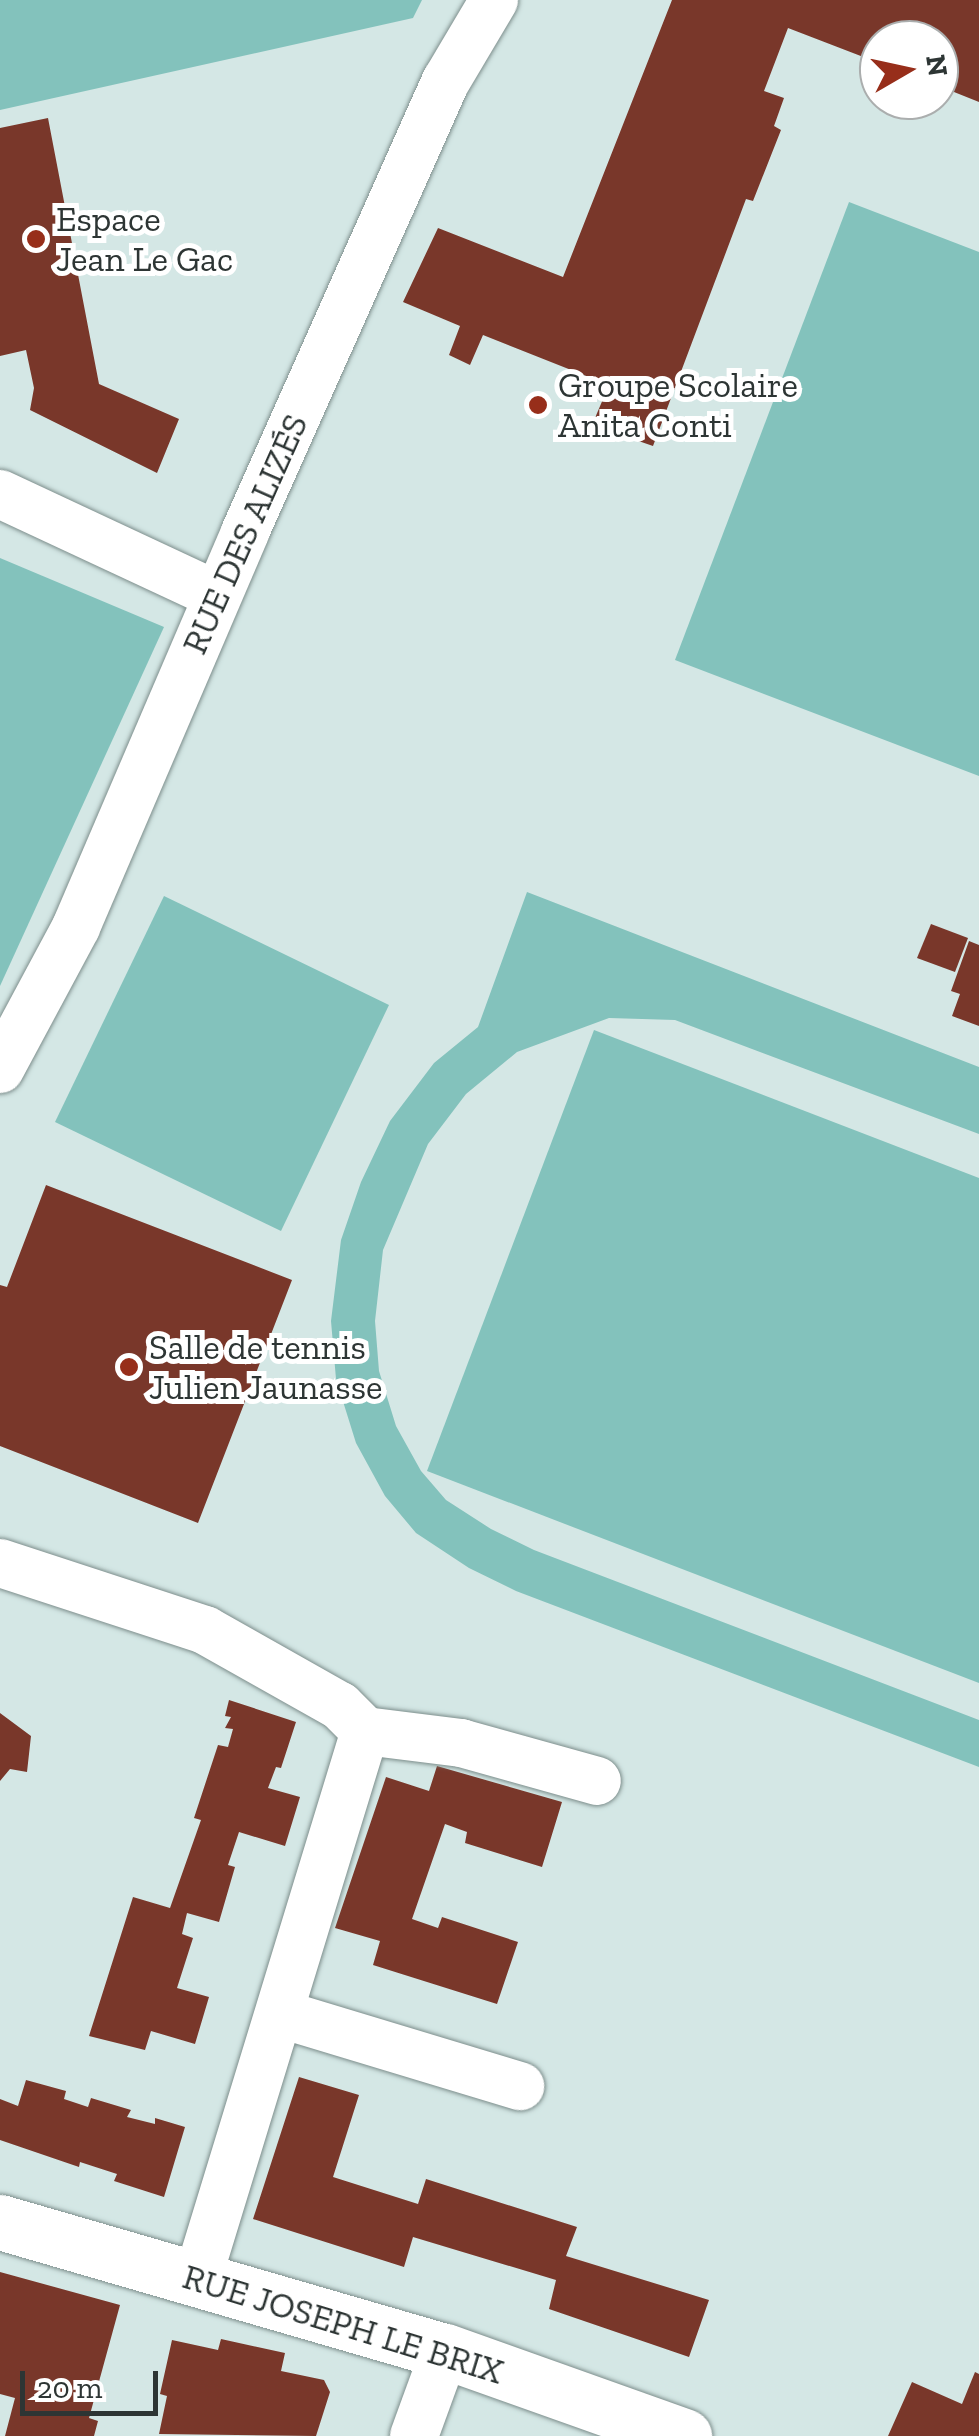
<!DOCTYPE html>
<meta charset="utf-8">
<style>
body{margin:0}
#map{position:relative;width:979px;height:2436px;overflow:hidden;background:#d4e7e5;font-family:"Zilla Slab",serif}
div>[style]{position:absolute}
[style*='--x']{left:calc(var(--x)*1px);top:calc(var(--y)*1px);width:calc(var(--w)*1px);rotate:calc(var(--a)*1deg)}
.green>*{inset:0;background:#83c2bc}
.building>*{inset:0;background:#79372a}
.roads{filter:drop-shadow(0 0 2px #7d8e8c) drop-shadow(0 0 2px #7d8e8c)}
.street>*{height:48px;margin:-24px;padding:0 24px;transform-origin:24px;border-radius:24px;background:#fff}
.secondary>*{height:55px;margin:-27.5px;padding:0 27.5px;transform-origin:27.5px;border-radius:27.5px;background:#fff}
.dots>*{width:28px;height:28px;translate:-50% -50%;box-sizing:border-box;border:5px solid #fff;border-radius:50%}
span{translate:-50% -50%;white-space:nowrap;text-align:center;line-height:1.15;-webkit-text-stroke:10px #fff;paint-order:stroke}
.poi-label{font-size:35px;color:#2d3534}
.left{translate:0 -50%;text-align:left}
.street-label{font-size:35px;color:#2d3534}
.north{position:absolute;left:859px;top:20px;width:100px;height:100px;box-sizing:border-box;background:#fff;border:2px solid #abaeae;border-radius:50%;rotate:81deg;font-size:28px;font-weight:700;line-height:40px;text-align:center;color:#2d3534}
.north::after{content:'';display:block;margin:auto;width:35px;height:45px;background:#972e1a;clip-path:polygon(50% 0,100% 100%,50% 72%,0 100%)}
.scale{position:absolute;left:20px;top:2371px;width:138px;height:45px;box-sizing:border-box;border:5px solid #2d3534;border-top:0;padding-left:12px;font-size:30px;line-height:35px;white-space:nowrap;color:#2d3534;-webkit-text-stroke:8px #fff;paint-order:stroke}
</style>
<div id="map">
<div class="green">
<div style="clip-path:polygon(0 0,422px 0,413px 18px,0 110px)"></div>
<div style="clip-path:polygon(849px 202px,979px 252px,979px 776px,675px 660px)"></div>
<div style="clip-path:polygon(0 558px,164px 627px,0 986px)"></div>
<div style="clip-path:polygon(527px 892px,979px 1067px,979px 1134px,675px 1020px,609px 1018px,517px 1052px,466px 1094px,428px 1144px,383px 1250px,375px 1321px,379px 1371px,396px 1426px,421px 1471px,446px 1500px,491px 1529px,534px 1550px,979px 1720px,979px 1767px,516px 1591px,469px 1568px,416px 1533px,385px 1496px,356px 1443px,336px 1379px,331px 1321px,341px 1240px,361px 1182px,390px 1121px,434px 1063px,478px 1027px)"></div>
<div style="clip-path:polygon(164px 896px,389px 1005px,281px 1231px,55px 1122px)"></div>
<div style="clip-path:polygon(594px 1030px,979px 1178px,979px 1683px,427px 1471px)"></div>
</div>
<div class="building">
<div style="clip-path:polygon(672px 0,979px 0,979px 102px,939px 86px,939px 40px,879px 40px,879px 63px,788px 28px,764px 91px,784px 98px,774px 126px,781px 130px,753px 201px,746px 199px,653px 446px,592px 425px,609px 385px,483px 335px,470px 365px,449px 355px,460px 326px,403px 302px,438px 228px,563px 277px)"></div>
<div style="clip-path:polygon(48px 118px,99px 384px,179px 419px,157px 473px,30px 410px,34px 388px,26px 350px,0 356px,0 128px)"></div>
<div style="clip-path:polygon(931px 924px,968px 938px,955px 972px,917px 958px)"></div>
<div style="clip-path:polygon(969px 941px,979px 945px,979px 1026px,952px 1016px,960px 994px,951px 991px)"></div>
<div style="clip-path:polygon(46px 1185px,292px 1280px,198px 1523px,0 1446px,0 1285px,7px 1287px)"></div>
<div style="clip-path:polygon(229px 1700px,296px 1722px,281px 1768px,276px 1767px,268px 1788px,300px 1797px,285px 1846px,239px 1832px,228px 1865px,235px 1867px,219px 1922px,187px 1913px,182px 1934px,193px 1938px,177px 1988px,209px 1997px,195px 2044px,151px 2031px,145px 2050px,89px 2036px,133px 1897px,170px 1908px,201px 1820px,194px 1818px,218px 1745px,228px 1747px,233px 1729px,225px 1728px,231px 1717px,225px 1716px)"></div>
<div style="clip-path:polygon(0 1713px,31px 1736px,27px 1772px,10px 1769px,0 1781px)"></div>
<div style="clip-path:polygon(437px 1766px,562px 1802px,542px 1867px,465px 1843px,467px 1832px,445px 1824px,412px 1919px,438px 1928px,442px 1917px,518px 1942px,497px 2004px,373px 1965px,380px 1941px,335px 1928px,386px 1777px,429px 1791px)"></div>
<div style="clip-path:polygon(299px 2077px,359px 2095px,333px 2177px,418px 2204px,426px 2179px,577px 2227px,566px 2256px,709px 2300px,689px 2357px,549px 2309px,556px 2280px,413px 2237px,404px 2267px,253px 2219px)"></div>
<div style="clip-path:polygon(26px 2080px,66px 2091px,64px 2099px,88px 2107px,91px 2098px,131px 2110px,127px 2117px,155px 2124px,155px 2118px,185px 2127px,164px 2197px,114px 2181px,117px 2174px,80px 2162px,79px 2167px,0 2140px,0 2099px,18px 2106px)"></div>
<div style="clip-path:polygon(0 2272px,120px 2305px,89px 2418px,98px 2421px,94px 2436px,5px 2436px,15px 2398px,0 2394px)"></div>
<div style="clip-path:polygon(221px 2339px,285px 2353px,281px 2371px,324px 2380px,330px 2392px,316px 2436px,159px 2434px,167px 2396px,160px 2394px,172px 2340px,218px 2350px)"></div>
<div style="clip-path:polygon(975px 2372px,979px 2374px,979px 2436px,888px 2436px,912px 2382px,962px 2404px)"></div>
</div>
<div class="roads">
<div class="street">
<div style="--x:0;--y:494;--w:239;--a:25"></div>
<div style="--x:0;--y:1069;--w:161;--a:-61.8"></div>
<div style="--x:76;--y:927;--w:430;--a:-66.8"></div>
<div style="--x:245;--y:532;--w:494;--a:-66"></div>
<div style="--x:446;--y:81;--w:94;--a:-59.3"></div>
<div style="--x:0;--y:1563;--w:216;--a:18.1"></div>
<div style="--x:205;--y:1630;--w:155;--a:29.4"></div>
<div style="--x:340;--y:1706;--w:35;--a:45"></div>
<div style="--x:365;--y:1731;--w:574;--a:107.01"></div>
<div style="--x:365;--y:1731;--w:97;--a:7.1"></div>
<div style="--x:461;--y:1743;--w:141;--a:15.6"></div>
<div style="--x:281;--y:2014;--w:250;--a:16.8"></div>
<div style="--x:414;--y:2436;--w:90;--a:-70"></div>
</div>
<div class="secondary">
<div style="--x:0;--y:2222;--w:463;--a:16.2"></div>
<div style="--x:445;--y:2351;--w:254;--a:19.6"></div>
</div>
</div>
<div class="dots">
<div style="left:36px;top:239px;background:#972e1a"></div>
<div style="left:538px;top:405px;background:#972e1a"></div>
<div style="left:129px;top:1367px;background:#972e1a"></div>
</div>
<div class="poi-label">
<span class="left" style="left:56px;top:239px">Espace<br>Jean Le Gac</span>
<span class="left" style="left:558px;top:405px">Groupe Scolaire<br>Anita Conti</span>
<span class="left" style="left:149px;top:1367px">Salle de tennis<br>Julien Jaunasse</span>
</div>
<div class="street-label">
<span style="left:245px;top:534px;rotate:-66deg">RUE DES ALIZÉS</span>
<span style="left:343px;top:2324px;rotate:17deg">RUE JOSEPH LE BRIX</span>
</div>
<div class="north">N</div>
<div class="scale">20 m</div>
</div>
